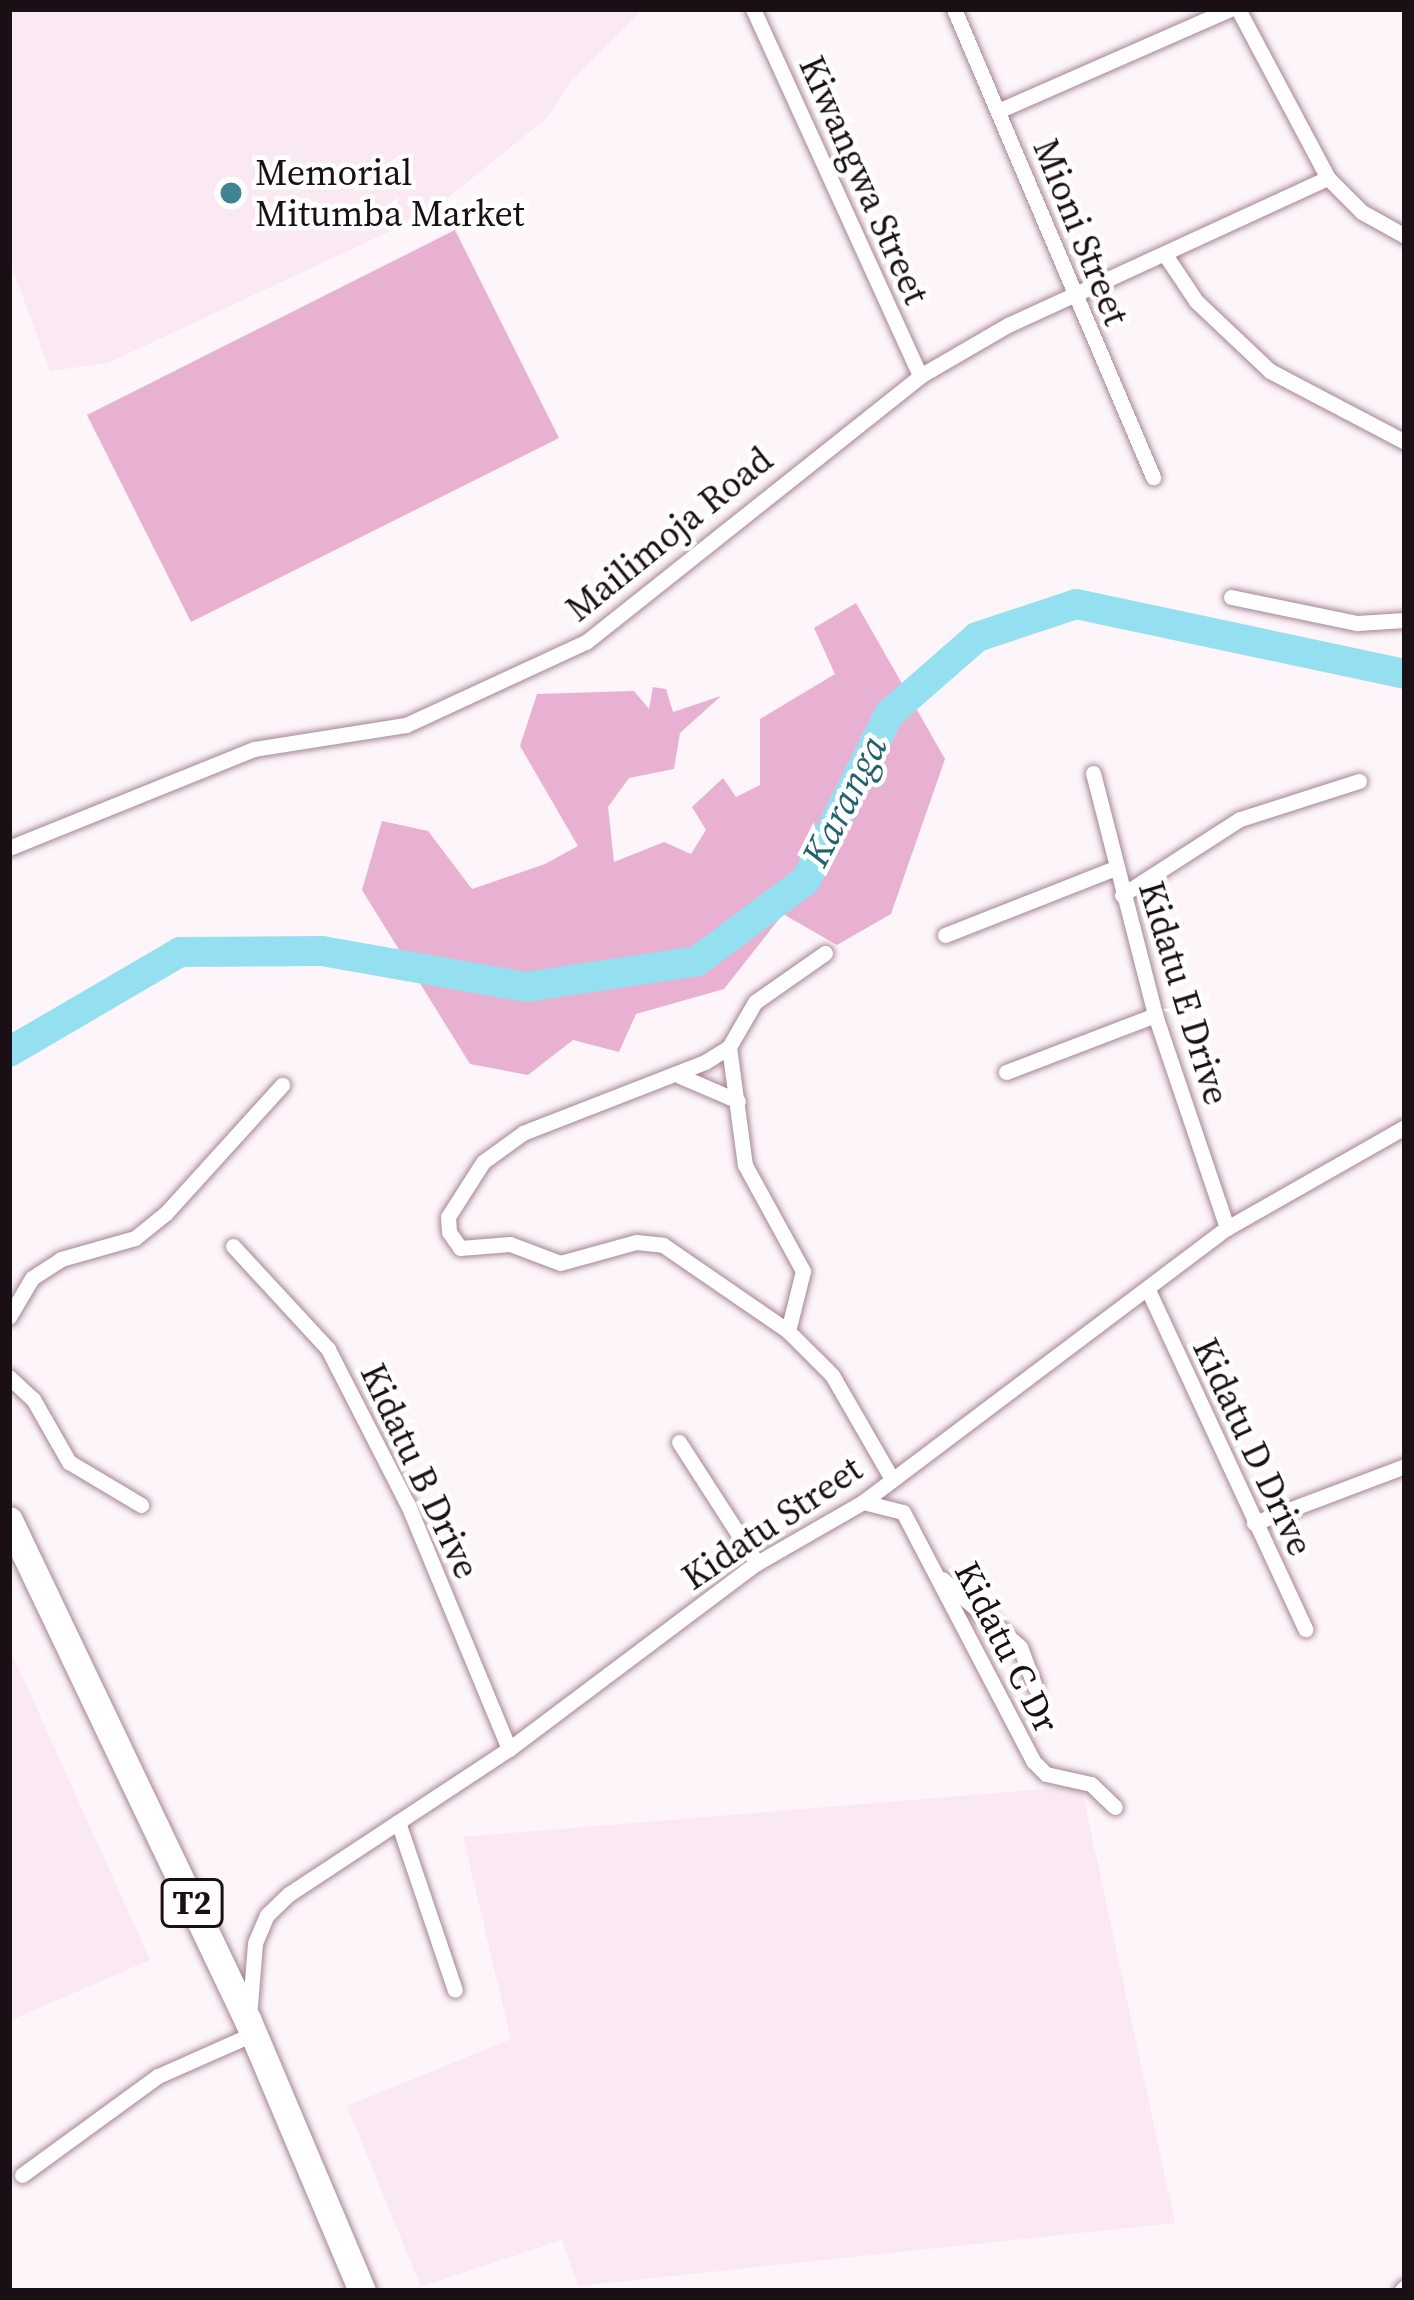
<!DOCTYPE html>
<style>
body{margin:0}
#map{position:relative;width:1414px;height:2300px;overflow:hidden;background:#fdf5f9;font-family:"Source Serif 4",serif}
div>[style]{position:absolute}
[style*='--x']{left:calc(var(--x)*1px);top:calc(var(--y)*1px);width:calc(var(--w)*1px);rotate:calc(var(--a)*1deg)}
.built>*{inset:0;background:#fae8f2}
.green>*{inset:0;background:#e8b1d1}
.river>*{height:30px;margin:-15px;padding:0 15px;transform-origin:15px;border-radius:15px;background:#94e0f1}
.roads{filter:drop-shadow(0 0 3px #a68598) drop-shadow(0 0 3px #a68598)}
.street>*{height:15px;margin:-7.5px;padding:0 7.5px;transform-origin:7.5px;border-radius:7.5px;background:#fff}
.highway>*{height:27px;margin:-13.5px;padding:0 13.5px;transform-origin:13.5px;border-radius:13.5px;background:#fff}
.dots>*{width:33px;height:33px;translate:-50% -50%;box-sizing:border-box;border:6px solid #fff;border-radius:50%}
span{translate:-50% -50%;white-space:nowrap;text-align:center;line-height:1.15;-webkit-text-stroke:9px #fff;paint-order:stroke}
.shield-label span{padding:3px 9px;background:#fff;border:3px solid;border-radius:9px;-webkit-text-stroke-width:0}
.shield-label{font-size:33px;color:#1b0f16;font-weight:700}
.poi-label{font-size:36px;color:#1b0f16}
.left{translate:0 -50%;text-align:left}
.street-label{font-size:36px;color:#1b0f16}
.water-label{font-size:39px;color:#24616e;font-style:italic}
.frame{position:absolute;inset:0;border:12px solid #1b0f16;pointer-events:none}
</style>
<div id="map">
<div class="built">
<div style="clip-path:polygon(9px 9px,643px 9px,569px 84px,548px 117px,429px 213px,108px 363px,50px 371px,9px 259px)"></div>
<div style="clip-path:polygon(9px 1647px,150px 1960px,9px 2021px)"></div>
<div style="clip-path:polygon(1081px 1786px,1175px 2223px,578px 2286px,562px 2240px,421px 2287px,347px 2106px,511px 2039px,463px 1837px)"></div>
</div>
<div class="green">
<div style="clip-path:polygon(455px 230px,559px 438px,191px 622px,87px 415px)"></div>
<div style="clip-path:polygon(856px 603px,945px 759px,891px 914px,837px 945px,783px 914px,724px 989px,636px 1014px,619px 1052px,573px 1040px,528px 1075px,470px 1064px,362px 890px,382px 821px,428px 831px,472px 889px,545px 864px,578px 846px,520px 746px,537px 694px,634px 691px,649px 709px,653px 687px,666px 689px,673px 712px,721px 696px,680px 733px,674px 769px,629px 778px,608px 807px,614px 862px,664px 842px,691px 854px,706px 830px,692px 807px,723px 778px,736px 797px,760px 785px,760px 719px,835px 674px,814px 628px)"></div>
</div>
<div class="river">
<div style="--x:9;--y:1052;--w:198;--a:-30.3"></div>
<div style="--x:180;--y:952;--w:142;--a:-0.4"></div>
<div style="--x:322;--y:951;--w:207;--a:10"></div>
<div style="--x:526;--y:987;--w:173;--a:-8.6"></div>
<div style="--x:697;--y:961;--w:136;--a:-36.6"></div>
<div style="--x:806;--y:880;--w:186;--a:-63.4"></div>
<div style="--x:889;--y:714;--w:117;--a:-41.2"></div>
<div style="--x:977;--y:637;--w:104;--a:-18.4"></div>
<div style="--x:1076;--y:604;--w:336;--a:12"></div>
</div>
<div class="roads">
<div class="street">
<div style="--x:753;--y:9;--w:403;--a:65.5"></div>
<div style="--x:954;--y:9;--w:509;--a:66.96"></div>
<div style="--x:1238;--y:9;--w:191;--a:62"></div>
<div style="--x:1328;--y:178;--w:48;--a:45"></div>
<div style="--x:1362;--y:212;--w:49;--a:29.2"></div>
<div style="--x:1000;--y:110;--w:251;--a:-23.7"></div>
<div style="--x:1166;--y:256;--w:54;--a:56.3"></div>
<div style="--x:1196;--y:301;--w:102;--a:43.4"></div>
<div style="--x:1270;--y:371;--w:153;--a:27.7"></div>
<div style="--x:1231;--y:597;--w:129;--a:11.7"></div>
<div style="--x:1357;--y:623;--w:48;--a:-3.6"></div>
<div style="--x:1093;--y:773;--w:250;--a:75.6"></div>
<div style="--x:1155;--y:1015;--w:225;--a:71.3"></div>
<div style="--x:9;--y:848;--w:264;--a:-22"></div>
<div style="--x:254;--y:749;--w:154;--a:-9"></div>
<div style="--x:406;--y:725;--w:198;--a:-24.8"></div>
<div style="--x:586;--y:642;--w:427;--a:-38.5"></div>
<div style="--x:920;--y:376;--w:102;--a:-30.1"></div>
<div style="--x:1008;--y:325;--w:352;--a:-24.7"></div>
<div style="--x:1122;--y:895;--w:140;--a:-32.8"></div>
<div style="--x:1240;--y:819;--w:125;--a:-17.7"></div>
<div style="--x:945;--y:935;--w:183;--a:-21.5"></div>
<div style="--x:825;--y:953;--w:85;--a:145"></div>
<div style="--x:755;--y:1002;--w:52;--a:120"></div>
<div style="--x:729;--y:1047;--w:28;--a:148"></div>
<div style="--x:705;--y:1062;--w:195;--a:158.7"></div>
<div style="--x:523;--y:1133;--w:49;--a:144.1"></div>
<div style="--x:483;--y:1162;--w:65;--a:122.5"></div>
<div style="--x:448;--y:1217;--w:15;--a:86"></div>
<div style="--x:449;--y:1232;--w:19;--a:55"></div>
<div style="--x:460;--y:1248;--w:50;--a:-4.6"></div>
<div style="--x:510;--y:1244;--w:53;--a:20.8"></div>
<div style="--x:560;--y:1263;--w:79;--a:-15.4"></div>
<div style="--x:636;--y:1242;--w:27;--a:6"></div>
<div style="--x:663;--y:1245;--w:152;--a:34.5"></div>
<div style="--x:788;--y:1331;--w:62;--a:45"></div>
<div style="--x:832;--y:1375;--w:120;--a:60"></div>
<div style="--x:729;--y:1047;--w:119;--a:82.3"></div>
<div style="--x:745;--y:1165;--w:121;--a:61.3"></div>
<div style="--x:803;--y:1271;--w:62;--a:104"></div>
<div style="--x:1006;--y:1072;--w:160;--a:-20.9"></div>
<div style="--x:680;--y:1076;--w:63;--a:23.3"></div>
<div style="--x:233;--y:1246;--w:140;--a:47.3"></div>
<div style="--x:328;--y:1349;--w:175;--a:62.9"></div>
<div style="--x:408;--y:1505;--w:264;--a:67.5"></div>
<div style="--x:1148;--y:1290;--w:374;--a:65.1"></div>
<div style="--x:9;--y:1317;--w:45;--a:-59.5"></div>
<div style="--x:32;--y:1278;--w:35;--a:-33"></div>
<div style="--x:61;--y:1259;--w:77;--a:-15.8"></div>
<div style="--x:135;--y:1238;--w:40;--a:-39"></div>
<div style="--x:166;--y:1213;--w:173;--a:-47.8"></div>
<div style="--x:9;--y:1377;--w:33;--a:43"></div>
<div style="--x:33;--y:1399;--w:73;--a:60.3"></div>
<div style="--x:69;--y:1462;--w:84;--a:30.8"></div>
<div style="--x:679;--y:1442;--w:144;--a:57.2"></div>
<div style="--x:863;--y:1502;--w:41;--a:14"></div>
<div style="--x:903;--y:1512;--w:281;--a:62.4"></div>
<div style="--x:1033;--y:1761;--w:18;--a:45"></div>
<div style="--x:1046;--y:1774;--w:46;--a:12.5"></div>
<div style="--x:1091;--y:1784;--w:33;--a:44"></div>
<div style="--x:1254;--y:1523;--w:161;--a:-20.7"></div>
<div style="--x:942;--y:1579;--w:103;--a:41.1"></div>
<div style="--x:1020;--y:1647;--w:43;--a:69.4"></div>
<div style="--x:398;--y:1822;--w:177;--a:71.3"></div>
<div style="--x:249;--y:2018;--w:75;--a:-85.4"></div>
<div style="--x:255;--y:1943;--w:30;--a:-67"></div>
<div style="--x:267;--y:1915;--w:30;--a:-44"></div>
<div style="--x:289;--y:1894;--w:263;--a:-33.4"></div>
<div style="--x:509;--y:1749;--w:310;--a:-36.9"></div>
<div style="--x:757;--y:1563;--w:122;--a:-29.9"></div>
<div style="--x:863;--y:1502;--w:456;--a:-37"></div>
<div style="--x:1227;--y:1228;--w:205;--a:-29.6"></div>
<div style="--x:22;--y:2175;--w:168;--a:-36.1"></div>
<div style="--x:158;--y:2076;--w:104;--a:-23.9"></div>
<div style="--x:1401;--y:2291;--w:6;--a:-45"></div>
</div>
<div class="highway">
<div style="--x:9;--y:1520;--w:555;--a:64.5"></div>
<div style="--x:248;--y:2021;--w:293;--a:67.1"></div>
</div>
</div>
<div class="dots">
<div style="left:231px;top:193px;background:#408493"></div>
</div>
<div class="shield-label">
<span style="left:192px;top:1903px">T2</span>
</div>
<div class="poi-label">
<span class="left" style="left:255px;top:193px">Memorial<br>Mitumba Market</span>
</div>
<div class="street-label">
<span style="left:864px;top:180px;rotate:66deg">Kiwangwa Street</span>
<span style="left:1081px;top:232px;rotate:68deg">Mioni Street</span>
<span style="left:669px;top:534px;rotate:-39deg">Mailimoja Road</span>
<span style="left:1184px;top:993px;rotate:73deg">Kidatu E Drive</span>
<span style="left:1253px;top:1447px;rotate:65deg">Kidatu D Drive</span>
<span style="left:420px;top:1471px;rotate:65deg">Kidatu B Drive</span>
<span style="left:772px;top:1523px;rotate:-34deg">Kidatu Street</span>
<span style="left:1007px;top:1647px;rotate:63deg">Kidatu C Dr</span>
</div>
<div class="water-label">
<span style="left:845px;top:801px;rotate:-63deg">Karanga</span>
</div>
<div class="frame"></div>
</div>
